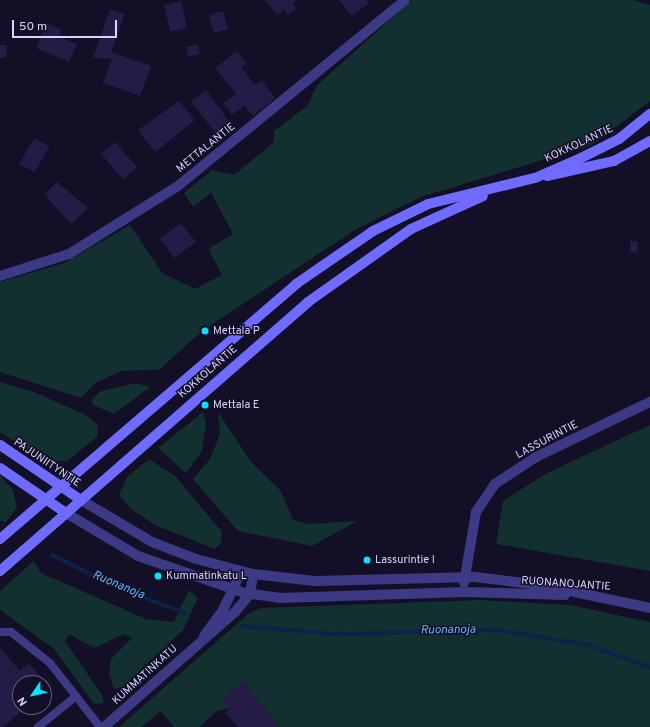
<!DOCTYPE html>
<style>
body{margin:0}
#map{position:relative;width:650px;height:727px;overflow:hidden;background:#130f26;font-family:Overpass,sans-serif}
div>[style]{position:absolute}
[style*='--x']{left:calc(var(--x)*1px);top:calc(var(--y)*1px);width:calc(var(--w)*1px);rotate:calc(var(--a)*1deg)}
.green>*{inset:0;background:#12302f}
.stream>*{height:4px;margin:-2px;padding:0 2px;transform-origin:2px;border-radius:2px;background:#0c2248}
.building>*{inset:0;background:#241b47}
.lane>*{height:8px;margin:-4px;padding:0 4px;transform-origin:4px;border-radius:4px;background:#3d3a85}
.street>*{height:10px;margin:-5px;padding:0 5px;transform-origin:5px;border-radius:5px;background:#3d3a85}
.secondary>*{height:10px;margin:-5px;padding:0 5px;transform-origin:5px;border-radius:5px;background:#6f6bff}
.dots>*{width:11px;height:11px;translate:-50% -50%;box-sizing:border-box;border:2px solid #130f26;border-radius:50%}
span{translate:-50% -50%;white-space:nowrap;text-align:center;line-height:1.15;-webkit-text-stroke:3px #130f26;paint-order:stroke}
.street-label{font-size:11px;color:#d9d4ff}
.poi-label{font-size:11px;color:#d9d4ff}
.left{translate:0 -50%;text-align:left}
.water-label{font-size:12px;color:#62b6ff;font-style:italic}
.north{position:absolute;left:12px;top:675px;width:40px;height:40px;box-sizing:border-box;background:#130f26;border:1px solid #625e7d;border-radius:50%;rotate:236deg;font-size:11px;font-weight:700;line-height:16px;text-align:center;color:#d9d4ff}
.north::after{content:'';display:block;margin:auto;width:14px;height:18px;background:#00e5ff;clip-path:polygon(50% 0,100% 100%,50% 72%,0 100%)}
.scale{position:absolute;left:12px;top:20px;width:105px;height:18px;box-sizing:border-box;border:2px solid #d9d4ff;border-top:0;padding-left:5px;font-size:12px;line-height:14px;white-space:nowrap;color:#d9d4ff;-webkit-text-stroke:3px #130f26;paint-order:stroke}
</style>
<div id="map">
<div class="green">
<div style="clip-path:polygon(412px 0,633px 0,650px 5px,650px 101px,592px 145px,421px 197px,358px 228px,202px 331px,159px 370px,122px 371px,95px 383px,81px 398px,0 372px,0 282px,64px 263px,130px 225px,162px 273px,195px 289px,222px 275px,208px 249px,233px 234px,211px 193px,193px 207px,184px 193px,212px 170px,234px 175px,274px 142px,274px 131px,307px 106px,317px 85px)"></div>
<div style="clip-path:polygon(0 382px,34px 392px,86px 415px,98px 425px,97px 437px,67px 461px,51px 461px,31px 452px,0 432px)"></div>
<div style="clip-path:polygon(136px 383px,150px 387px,114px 414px,93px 405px,92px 399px,101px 391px)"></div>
<div style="clip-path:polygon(203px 412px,206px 424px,202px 451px,186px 473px,158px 448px)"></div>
<div style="clip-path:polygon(218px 412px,251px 462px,281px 491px,293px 520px,308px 524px,357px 521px,312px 546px,238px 531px,193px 479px,210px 459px,220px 434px)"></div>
<div style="clip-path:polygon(650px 425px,650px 571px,496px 544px,503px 501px,547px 473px)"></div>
<div style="clip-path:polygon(149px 459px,176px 477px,222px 532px,221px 543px,215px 549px,155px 525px,130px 508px,119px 495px,127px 477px)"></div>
<div style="clip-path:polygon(0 475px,13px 490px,17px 508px,6px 522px,0 521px)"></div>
<div style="clip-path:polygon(34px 561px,41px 573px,146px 619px,174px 622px,189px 590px,198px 598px,183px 630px,122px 687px,114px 689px,109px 674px,111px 659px,132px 638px,124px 634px,94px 648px,69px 634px,65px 641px,102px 695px,104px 703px,94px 704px,54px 649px,0 610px,0 591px)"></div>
<div style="clip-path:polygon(480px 600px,570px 605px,650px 622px,650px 727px,280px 727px,243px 682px,223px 699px,230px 708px,217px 711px,199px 727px,174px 727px,161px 711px,141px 727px,119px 727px,247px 615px,261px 608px)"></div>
</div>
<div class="stream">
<div style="--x:52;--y:555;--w:74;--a:26.6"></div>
<div style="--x:118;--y:588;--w:72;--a:20.5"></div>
<div style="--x:242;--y:626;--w:94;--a:4.9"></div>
<div style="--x:336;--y:634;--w:161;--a:-1.4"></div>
<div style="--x:497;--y:630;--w:92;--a:9.4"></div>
<div style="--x:588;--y:645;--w:66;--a:19.5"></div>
</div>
<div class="building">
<div style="clip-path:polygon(265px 0,297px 0,293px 3px,296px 9px,288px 15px,284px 10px,277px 15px)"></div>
<div style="clip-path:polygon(339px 0,366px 0,369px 3px,352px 16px)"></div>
<div style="clip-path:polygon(181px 1px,187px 28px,170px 32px,164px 5px)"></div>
<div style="clip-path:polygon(110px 9px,125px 14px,111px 52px,151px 66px,140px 96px,103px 83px,112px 59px,93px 58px)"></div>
<div style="clip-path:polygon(223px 11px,228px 29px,214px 33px,209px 15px)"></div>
<div style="clip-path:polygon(46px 23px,62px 30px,59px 37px,77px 44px,69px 62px,36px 48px)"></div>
<div style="clip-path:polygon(0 45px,7px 45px,6px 58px,0 58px)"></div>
<div style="clip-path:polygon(198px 45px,200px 54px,188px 57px,186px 47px)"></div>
<div style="clip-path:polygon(237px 51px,247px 63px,241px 67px,255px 85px,262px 80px,275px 98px,253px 116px,244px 105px,232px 115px,223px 103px,236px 94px,215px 68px)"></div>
<div style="clip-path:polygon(206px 90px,231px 124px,217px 135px,191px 101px)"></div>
<div style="clip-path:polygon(179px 101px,195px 120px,155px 152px,138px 130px)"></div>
<div style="clip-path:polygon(34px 138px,49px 146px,35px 172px,19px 164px)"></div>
<div style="clip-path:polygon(115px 142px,137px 167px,123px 179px,101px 154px)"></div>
<div style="clip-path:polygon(57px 182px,88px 208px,71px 224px,44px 194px)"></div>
<div style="clip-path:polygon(181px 223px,196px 242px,174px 258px,160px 238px)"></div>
<div style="clip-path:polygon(630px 241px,638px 242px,637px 253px,630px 252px)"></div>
<div style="clip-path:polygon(0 648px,20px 671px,29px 663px,49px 687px,44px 691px,44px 683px,20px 683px,20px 707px,26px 707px,3px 727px,0 727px)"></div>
<div style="clip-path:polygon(243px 682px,280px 727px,238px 727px,225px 712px,230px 708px,222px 699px)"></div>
</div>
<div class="lane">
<div style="--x:0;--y:632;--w:11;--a:0"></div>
<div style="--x:11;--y:632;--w:50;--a:38.5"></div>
<div style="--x:50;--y:663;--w:81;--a:52"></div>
<div style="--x:38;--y:727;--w:49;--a:-39.2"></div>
</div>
<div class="street">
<div style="--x:0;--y:276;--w:72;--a:-17.7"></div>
<div style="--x:69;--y:254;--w:128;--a:-32"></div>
<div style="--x:178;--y:186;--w:293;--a:-39.3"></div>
<div style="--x:81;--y:500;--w:82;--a:30.6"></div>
<div style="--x:152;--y:542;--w:47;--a:21.1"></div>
<div style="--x:196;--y:559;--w:59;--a:14.7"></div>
<div style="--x:253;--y:574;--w:62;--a:6.4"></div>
<div style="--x:315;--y:581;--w:160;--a:-1.4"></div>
<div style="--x:475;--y:577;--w:66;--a:6.9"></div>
<div style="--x:541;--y:585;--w:111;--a:11.9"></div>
<div style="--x:66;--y:513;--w:84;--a:30.8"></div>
<div style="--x:138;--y:556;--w:113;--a:19.1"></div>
<div style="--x:245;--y:593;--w:36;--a:8"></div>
<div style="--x:281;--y:598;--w:183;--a:-1.9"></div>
<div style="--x:464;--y:592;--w:101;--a:1.7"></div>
<div style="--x:464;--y:583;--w:72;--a:-80.4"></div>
<div style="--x:476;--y:512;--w:34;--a:-56"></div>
<div style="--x:495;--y:484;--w:49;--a:-33.4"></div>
<div style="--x:536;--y:457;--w:127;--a:-25.8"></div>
<div style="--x:204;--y:636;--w:32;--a:-54"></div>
<div style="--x:223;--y:610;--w:42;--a:-64.7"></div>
<div style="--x:104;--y:727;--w:174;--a:-41.3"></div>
<div style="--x:235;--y:612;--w:23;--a:-50"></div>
<div style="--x:250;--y:594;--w:20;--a:-81"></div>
</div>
<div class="secondary">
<div style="--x:547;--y:176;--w:69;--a:-12.6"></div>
<div style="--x:614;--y:161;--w:41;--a:-29.1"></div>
<div style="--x:0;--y:445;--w:98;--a:34.2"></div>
<div style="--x:0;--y:468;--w:80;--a:34.3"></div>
<div style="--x:0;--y:539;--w:391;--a:-40.7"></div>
<div style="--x:296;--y:284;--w:93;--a:-34.5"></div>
<div style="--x:373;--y:231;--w:61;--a:-26.1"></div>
<div style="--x:428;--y:204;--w:110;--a:-13.7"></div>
<div style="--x:535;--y:178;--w:50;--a:-23.5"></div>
<div style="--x:581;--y:158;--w:42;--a:-26.6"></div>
<div style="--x:619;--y:139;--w:40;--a:-39"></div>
<div style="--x:0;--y:571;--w:409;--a:-41.1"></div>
<div style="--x:308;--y:302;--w:126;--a:-35.3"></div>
<div style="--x:411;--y:229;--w:79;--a:-24.6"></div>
</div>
<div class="dots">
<div style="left:205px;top:331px;background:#00e5ff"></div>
<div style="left:205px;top:405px;background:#00e5ff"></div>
<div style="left:367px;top:560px;background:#00e5ff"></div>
<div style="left:158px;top:576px;background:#00e5ff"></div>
</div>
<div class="street-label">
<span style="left:579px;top:144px;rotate:-25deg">KOKKOLANTIE</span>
<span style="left:206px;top:148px;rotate:-39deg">METTALANTIE</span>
<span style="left:208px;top:372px;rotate:-41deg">KOKKOLANTIE</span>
<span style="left:547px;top:440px;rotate:-28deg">LASSURINTIE</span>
<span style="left:47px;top:463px;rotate:34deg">PAJUNIITYNTIE</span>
<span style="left:566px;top:584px;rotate:4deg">RUONANOJANTIE</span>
<span style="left:145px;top:675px;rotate:-42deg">KUMMATINKATU</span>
</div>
<div class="poi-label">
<span class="left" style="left:213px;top:331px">Mettala P</span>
<span class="left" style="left:213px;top:405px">Mettala E</span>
<span class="left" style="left:375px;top:560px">Lassurintie I</span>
<span class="left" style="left:166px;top:576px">Kummatinkatu L</span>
</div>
<div class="water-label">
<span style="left:118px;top:586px;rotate:23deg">Ruonanoja</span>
<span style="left:448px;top:631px;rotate:-1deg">Ruonanoja</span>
</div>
<div class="north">N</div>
<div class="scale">50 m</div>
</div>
